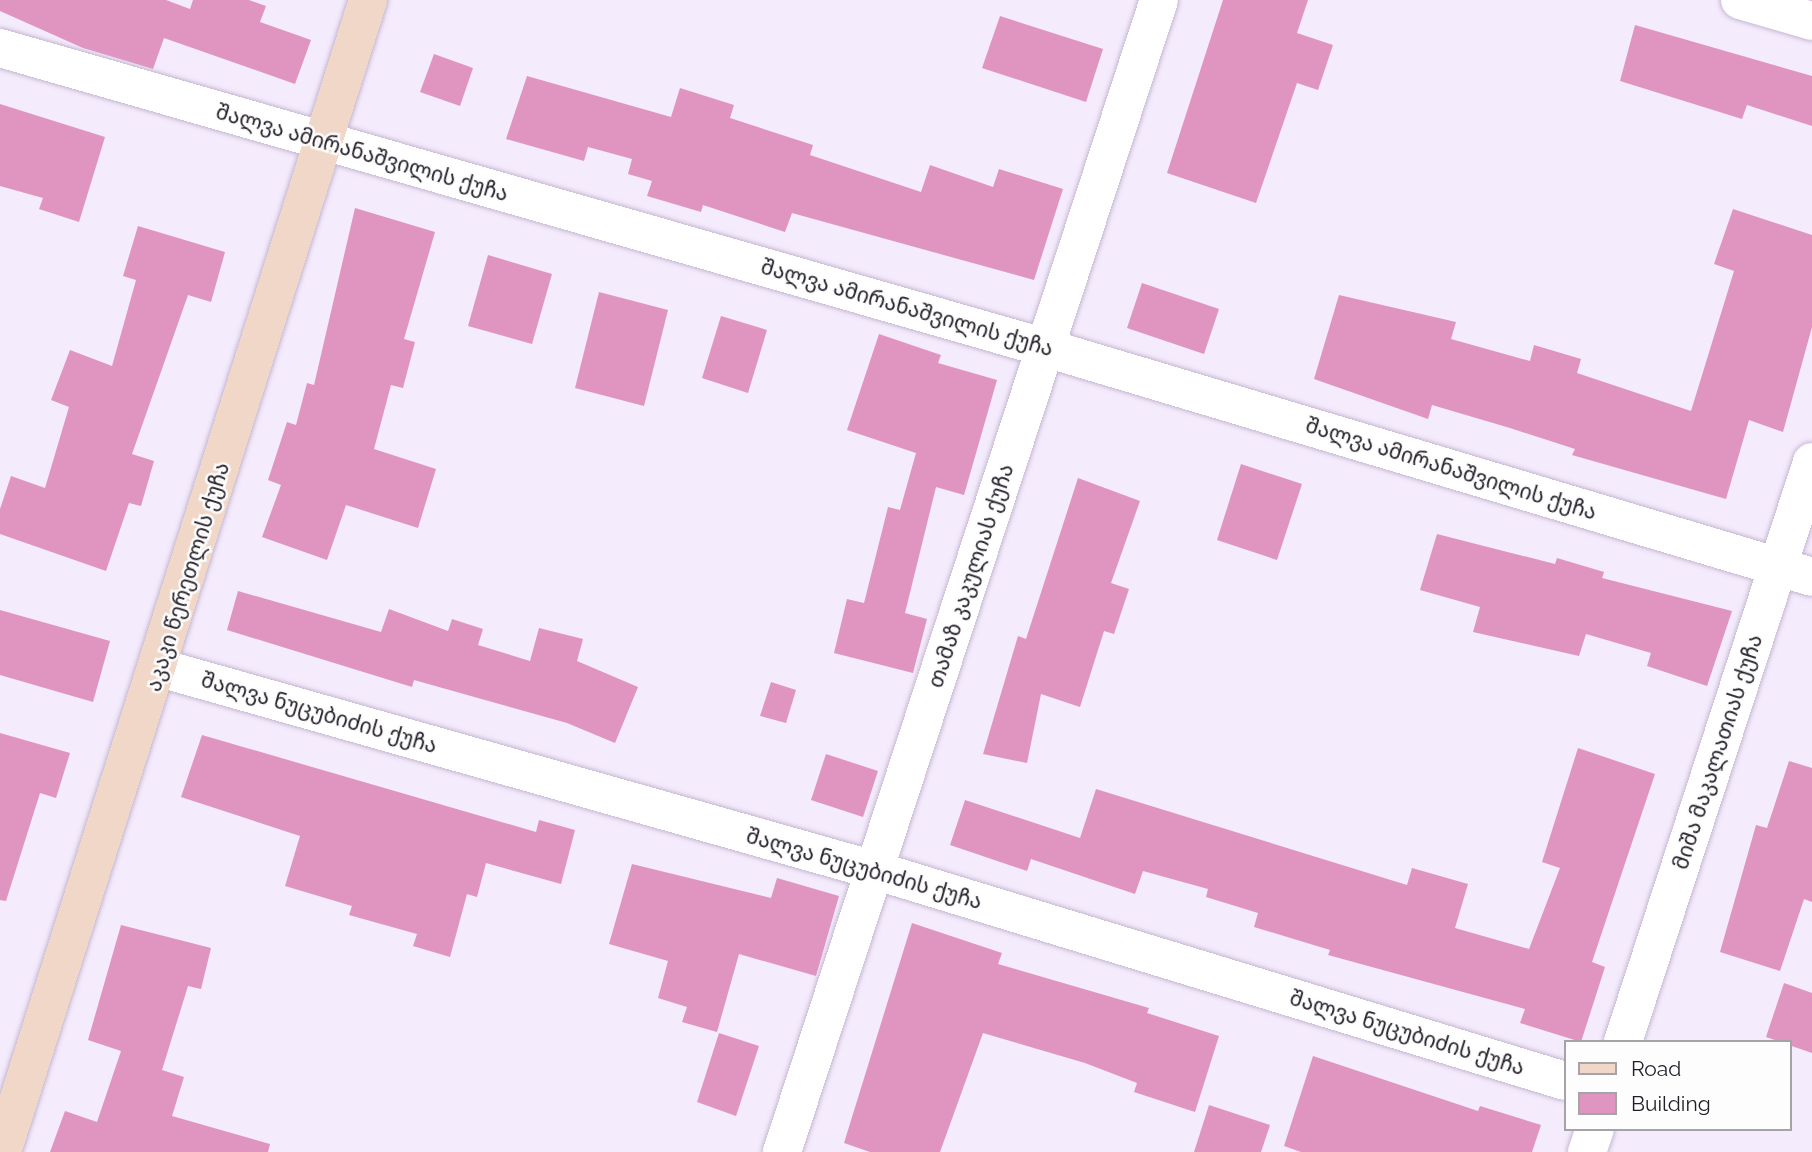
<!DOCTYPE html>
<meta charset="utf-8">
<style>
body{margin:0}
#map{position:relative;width:1812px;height:1152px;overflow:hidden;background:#f4ebfc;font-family:Raleway,"Noto Sans Georgian",sans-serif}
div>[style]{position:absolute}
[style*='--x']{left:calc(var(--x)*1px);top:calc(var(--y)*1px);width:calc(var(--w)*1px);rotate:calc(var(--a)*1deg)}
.building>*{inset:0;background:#e095c1}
.roads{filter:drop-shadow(0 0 2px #c5b7d2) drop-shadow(0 0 2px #c5b7d2)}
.street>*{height:38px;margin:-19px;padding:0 19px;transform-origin:19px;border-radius:19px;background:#fff}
.secondary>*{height:38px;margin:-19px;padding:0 19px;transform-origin:19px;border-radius:19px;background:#f1d7c8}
span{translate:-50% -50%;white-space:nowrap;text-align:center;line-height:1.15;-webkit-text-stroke:5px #fdfdfd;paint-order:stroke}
.street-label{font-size:21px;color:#221d27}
.legend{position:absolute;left:1564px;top:1040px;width:228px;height:91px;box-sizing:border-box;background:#fdfdfd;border:2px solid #a5a3a7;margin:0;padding:9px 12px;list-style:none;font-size:21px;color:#221d27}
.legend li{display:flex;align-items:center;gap:14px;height:35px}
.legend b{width:35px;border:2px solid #a5a3a7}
</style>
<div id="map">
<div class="building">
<div style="clip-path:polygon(0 0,166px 0,190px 9px,193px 0,249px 0,266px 6px,260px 22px,311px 40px,295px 84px,164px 38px,153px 69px,83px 48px,0 11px)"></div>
<div style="clip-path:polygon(1223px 0,1308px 0,1297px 33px,1333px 45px,1318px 90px,1297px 83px,1256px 203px,1167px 173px)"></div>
<div style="clip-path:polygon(1000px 16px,1103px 49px,1086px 102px,982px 68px)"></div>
<div style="clip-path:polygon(1635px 25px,1812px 76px,1812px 126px,1747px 105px,1742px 119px,1620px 81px)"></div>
<div style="clip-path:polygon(434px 54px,473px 68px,460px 106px,420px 92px)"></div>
<div style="clip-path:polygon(527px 76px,671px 117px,680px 88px,734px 105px,730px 118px,813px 145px,810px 155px,921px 192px,930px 165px,993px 187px,999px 169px,1063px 189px,1034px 280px,792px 213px,785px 232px,703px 205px,701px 212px,647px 196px,652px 181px,628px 174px,632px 159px,588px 147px,584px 161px,506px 139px)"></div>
<div style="clip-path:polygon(0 104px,105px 137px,79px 222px,39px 209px,43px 198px,0 186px)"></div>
<div style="clip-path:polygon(355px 208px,435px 232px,404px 339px,415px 342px,403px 388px,391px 385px,374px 449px,436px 469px,418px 528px,346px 505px,327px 560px,262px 537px,281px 485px,268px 480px,287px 422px,296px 425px,307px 383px,314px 385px)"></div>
<div style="clip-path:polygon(1733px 209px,1812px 235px,1812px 327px,1783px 432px,1749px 420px,1726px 499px,1572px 455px,1575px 449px,1510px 428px,1432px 405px,1428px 419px,1314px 379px,1339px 295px,1456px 322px,1451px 339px,1530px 361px,1534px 345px,1581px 359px,1577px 373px,1691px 411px,1734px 271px,1714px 264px)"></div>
<div style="clip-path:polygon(138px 226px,225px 252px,211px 302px,188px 295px,132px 454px,154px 461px,141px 506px,129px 503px,106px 571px,0 534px,0 509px,11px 476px,45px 488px,69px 407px,51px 400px,70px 350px,112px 366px,136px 280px,123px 276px)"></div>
<div style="clip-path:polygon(488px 255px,552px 274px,532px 344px,468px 326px)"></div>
<div style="clip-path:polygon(1142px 283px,1219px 309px,1204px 354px,1127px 328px)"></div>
<div style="clip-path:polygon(599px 292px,668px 310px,644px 406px,575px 388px)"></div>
<div style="clip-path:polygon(721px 316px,767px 330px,748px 393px,702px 378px)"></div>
<div style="clip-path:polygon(879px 334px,941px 355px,938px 363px,997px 380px,964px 495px,936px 487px,905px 613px,927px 619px,913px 673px,834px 653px,847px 599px,864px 603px,888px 507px,900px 510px,916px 453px,847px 430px)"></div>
<div style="clip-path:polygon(1241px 464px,1302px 484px,1277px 560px,1217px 540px)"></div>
<div style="clip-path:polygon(1078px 478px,1140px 501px,1111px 583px,1129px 589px,1114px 634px,1104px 631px,1080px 707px,1041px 694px,1027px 763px,983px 754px,1018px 636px,1026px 639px)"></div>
<div style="clip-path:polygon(1437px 534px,1555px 564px,1557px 558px,1604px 572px,1602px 578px,1732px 611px,1707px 686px,1647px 666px,1651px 653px,1586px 634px,1579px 656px,1473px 632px,1480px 607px,1420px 590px)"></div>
<div style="clip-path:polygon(238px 591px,381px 632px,389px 609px,448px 631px,452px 619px,483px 629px,478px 645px,530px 661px,539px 628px,583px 639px,577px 661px,638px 687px,615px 743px,567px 723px,414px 680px,412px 687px,227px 630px)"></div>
<div style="clip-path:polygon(0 610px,110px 641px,93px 702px,0 675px)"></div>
<div style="clip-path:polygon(771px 682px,796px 690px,786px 723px,760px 716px)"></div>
<div style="clip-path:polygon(0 733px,70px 753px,56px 798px,40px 793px,6px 901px,0 900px)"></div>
<div style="clip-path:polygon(202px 735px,536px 832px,539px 820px,575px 830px,561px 884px,486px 863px,477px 897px,467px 894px,450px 957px,413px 946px,417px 934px,349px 915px,352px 906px,285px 886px,300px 836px,181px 797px)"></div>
<div style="clip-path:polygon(1578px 748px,1655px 774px,1592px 962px,1605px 967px,1581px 1042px,1520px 1023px,1525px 1009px,1328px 955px,1330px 950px,1254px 927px,1258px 913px,1206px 897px,1208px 889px,1143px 871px,1135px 894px,1031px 859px,1027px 871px,950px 845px,965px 800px,1080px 838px,1096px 789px,1407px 885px,1412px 868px,1468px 884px,1455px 928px,1529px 949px,1560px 868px,1542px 862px)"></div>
<div style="clip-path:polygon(826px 754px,878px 771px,863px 817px,811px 800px)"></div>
<div style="clip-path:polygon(1789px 761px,1812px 768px,1812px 902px,1804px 899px,1780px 971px,1720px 952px,1756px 825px,1767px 828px)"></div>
<div style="clip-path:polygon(632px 864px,771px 898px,777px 878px,839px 896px,816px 976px,739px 954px,717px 1032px,682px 1022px,687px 1007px,658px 998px,668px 961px,609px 944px)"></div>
<div style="clip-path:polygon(912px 923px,1002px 953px,998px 964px,1149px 1008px,1147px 1013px,1219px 1036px,1195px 1112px,1134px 1092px,1137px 1083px,1085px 1063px,983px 1033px,940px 1152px,870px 1152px,844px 1143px)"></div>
<div style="clip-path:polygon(121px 925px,211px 948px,201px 989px,188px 986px,162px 1070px,184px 1077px,172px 1116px,270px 1144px,268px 1152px,50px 1152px,65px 1111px,97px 1122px,121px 1051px,88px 1040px)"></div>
<div style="clip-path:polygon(1784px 983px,1812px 993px,1812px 1053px,1766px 1037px)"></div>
<div style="clip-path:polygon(719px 1033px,759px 1046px,736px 1116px,697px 1102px)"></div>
<div style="clip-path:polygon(1313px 1056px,1478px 1111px,1480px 1106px,1541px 1125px,1532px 1152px,1301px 1152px,1284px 1146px)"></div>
<div style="clip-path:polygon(1209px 1105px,1270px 1125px,1261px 1152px,1194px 1152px)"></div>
</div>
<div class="roads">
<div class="street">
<div style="--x:1740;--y:0;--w:75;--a:16.3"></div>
<div style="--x:0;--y:48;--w:1088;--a:16"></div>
<div style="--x:1046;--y:348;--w:799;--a:16.64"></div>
<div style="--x:160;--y:668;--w:742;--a:15.8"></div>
<div style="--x:874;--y:870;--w:722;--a:16.98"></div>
<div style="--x:1623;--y:1042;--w:610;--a:-71.95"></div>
<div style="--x:782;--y:1152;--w:1212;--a:-71.88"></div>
<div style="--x:1587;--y:1152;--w:24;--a:-71"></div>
</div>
<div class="secondary">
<div style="--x:2;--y:1152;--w:1209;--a:-72.37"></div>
</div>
</div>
<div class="street-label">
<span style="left:362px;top:153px;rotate:16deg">შალვა ამირანაშვილის ქუჩა</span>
<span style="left:907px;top:308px;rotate:16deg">შალვა ამირანაშვილის ქუჩა</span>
<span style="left:1451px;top:469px;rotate:17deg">შალვა ამირანაშვილის ქუჩა</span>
<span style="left:971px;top:576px;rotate:-72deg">თამაზ კაკულიას ქუჩა</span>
<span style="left:188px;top:577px;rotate:-73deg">აკაკი წერეთლის ქუჩა</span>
<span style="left:319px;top:713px;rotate:16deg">შალვა ნუცუბიძის ქუჩა</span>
<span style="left:1718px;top:752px;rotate:-72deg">მიშა მაკალათიას ქუჩა</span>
<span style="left:864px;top:869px;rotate:16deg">შალვა ნუცუბიძის ქუჩა</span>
<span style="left:1407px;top:1033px;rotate:17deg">შალვა ნუცუბიძის ქუჩა</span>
</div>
<ul class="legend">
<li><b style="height:9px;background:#f1d7c8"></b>Road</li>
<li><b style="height:19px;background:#e095c1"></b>Building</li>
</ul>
</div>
